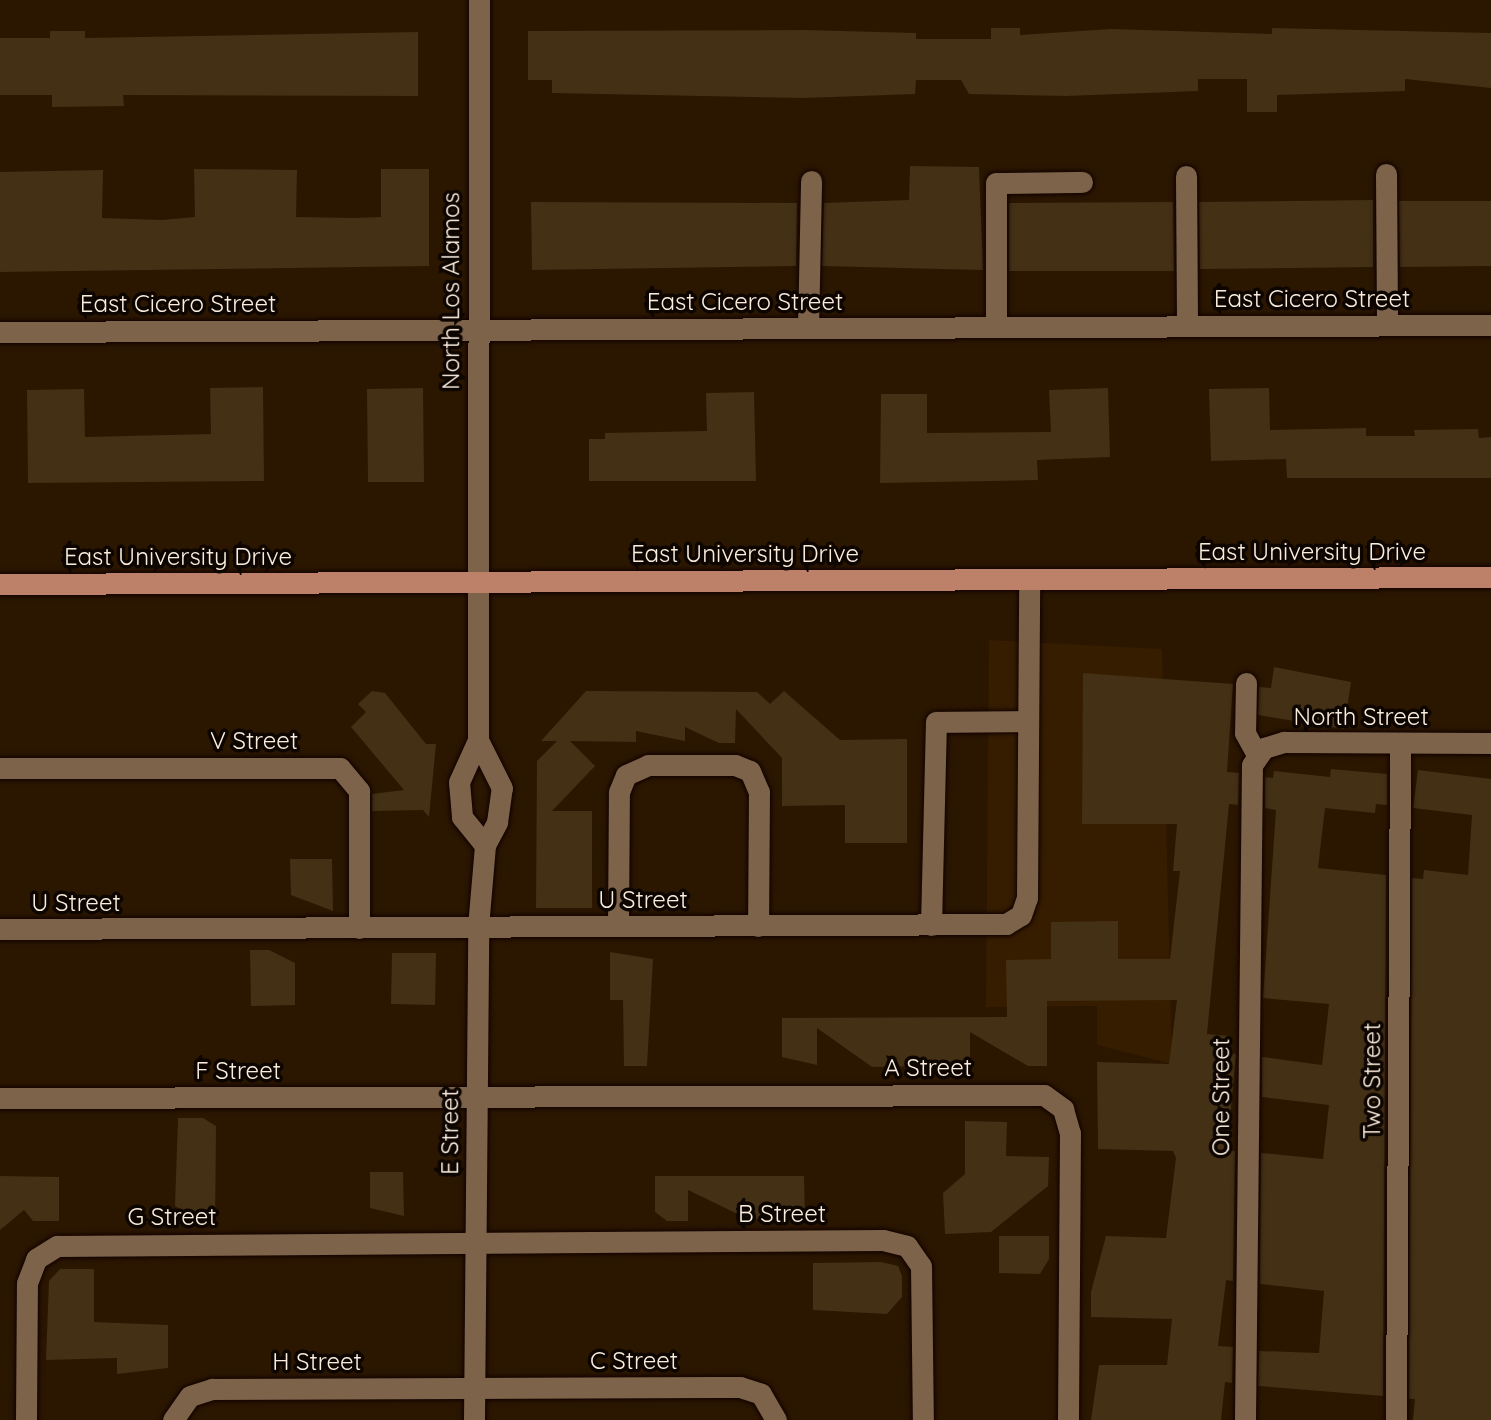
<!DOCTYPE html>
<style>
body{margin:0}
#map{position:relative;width:1491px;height:1420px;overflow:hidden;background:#2b1600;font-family:Quicksand,sans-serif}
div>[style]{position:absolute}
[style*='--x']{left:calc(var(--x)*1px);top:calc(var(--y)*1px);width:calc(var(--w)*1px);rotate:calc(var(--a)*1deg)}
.built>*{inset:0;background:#361d00}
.building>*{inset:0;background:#443015}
.roads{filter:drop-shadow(0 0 2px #120200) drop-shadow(0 0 2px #120200)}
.minor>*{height:21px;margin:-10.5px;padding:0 10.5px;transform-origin:10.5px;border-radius:10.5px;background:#7c6349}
.major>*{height:21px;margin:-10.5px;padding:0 10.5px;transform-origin:10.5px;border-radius:10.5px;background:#bd816a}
span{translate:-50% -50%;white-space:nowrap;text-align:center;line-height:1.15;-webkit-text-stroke:7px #0d0500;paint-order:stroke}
.street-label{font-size:24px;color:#fbedde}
</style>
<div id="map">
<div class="built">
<div style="clip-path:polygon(989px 640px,1162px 649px,1172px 1064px,1097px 1045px,1097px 1006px,986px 1007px)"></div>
</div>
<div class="building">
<div style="clip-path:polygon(991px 28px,1020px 28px,1020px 35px,1111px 29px,1272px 34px,1272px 28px,1491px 33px,1491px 88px,1405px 79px,1405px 91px,1277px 95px,1277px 112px,1247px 112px,1247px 79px,1198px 79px,1198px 91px,1066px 96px,969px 94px,961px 80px,916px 80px,915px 94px,804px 98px,552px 93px,552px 80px,528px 80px,528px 31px,804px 30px,916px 33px,916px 39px,991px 39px)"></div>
<div style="clip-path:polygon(50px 31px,85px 31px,85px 38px,418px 32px,418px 96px,123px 95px,124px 106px,52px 107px,52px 95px,0 95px,0 38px,50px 38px)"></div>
<div style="clip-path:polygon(910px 166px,979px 167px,983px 270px,822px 266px,824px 203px,909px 200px)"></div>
<div style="clip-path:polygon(194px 169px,297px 170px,296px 217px,353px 218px,381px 217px,381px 169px,429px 169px,429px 266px,0 272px,0 172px,103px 170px,102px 218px,162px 220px,195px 217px)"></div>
<div style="clip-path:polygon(1373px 200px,1373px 267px,1200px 269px,1199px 202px)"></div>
<div style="clip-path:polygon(1399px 201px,1491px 201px,1491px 266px,1400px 267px)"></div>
<div style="clip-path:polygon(531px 202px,797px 203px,796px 266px,532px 270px)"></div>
<div style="clip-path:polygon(1173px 202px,1174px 271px,1009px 271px,1009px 203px)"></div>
<div style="clip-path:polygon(263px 387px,264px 481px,28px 483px,27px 390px,84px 389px,85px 437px,211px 434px,210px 388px)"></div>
<div style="clip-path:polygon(423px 388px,424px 482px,368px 482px,367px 389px)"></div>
<div style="clip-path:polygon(1108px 388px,1110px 457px,1037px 460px,1038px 480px,880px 483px,881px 394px,927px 394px,927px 433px,1051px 432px,1049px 390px)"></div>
<div style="clip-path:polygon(1269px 388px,1270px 430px,1366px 428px,1366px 436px,1415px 436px,1414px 430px,1478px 429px,1479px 438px,1491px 437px,1491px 478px,1287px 478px,1286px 459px,1211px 461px,1209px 389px)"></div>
<div style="clip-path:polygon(754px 392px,756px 481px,589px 481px,589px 439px,605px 439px,605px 433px,707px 431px,706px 393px)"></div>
<div style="clip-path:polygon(1274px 667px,1351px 682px,1344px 729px,1258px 715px,1259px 687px,1271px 688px)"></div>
<div style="clip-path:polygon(1083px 673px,1233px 684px,1227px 772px,1239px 773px,1238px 805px,1229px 804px,1207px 1034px,1229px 1036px,1227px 1053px,1236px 1054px,1227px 1150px,1235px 1151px,1233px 1281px,1226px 1280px,1218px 1346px,1233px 1347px,1232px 1383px,1225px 1382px,1221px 1420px,1091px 1420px,1099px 1365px,1167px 1365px,1172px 1319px,1091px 1317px,1091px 1292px,1106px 1236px,1166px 1238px,1176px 1158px,1173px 1151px,1098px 1149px,1097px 1062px,1169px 1064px,1177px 1000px,1047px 1001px,1047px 1066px,1028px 1066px,970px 1032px,970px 1065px,872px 1067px,817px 1028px,817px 1065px,782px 1057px,782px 1018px,1007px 1017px,1006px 960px,1051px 959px,1051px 922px,1118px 921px,1118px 959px,1170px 959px,1180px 871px,1173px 871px,1177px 824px,1082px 824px)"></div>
<div style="clip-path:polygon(372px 691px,385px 693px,426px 744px,436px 744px,429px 817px,423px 810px,372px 811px,372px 794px,404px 790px,351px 727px,366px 712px,358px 704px)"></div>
<div style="clip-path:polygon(586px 691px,757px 692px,770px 704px,784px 691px,840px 740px,907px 739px,907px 843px,845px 843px,845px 805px,782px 806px,782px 758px,736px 709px,735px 743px,719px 743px,685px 727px,685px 741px,636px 731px,636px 742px,570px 741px,595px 766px,552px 811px,592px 811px,592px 908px,536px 908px,537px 761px,557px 741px,541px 741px)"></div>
<div style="clip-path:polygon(1331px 769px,1387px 774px,1387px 805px,1376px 804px,1375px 813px,1325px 808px,1318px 868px,1386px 875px,1383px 1396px,1258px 1386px,1259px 1351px,1319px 1353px,1324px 1291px,1260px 1284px,1261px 1153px,1323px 1159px,1329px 1105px,1262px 1097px,1262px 1057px,1322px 1065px,1329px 1004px,1263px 998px,1276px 810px,1265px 808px,1265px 777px,1273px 778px,1274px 771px,1330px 777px)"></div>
<div style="clip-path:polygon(1418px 770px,1491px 779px,1491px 1420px,1413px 1420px,1415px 1399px,1409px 1399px,1412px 878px,1423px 879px,1424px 870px,1468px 875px,1472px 815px,1413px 808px)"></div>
<div style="clip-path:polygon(290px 859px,332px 859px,333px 911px,291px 895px)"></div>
<div style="clip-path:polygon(250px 950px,269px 950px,295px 963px,295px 1005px,251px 1006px)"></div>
<div style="clip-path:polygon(610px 952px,653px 959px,647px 1066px,624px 1066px,623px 1000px,610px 1000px)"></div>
<div style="clip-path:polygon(392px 953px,436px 953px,435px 1005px,391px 1004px)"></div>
<div style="clip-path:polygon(178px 1118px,203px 1118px,216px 1126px,215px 1230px,175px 1206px)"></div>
<div style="clip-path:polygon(965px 1121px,1007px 1122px,1006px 1156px,1049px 1157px,1048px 1186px,991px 1232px,945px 1234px,943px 1193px,965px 1174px)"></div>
<div style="clip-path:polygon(370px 1172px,403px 1172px,404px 1216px,370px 1208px)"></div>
<div style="clip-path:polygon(0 1176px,59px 1177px,59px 1221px,33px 1221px,24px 1210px,0 1230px)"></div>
<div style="clip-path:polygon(655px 1176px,804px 1176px,805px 1220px,748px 1219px,688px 1190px,688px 1221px,667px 1221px,655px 1212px)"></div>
<div style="clip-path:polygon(999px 1236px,1049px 1236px,1049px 1259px,1040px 1274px,999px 1273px)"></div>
<div style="clip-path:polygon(881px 1262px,898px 1266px,902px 1276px,902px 1297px,887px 1314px,813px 1310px,813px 1263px)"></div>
<div style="clip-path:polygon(60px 1269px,94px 1269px,94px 1322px,168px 1325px,168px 1368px,117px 1374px,117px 1358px,46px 1360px,49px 1281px)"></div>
</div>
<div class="roads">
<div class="minor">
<div style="--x:479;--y:0;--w:740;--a:90.08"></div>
<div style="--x:478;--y:740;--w:46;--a:114.3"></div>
<div style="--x:459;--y:782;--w:35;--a:85"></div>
<div style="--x:462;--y:817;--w:36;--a:51"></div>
<div style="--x:1386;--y:174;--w:151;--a:89.6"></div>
<div style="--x:1186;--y:176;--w:150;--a:89.6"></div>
<div style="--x:996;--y:327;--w:144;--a:-90"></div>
<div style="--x:996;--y:183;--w:86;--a:-0.7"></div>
<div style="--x:808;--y:328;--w:147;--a:-88.8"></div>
<div style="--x:0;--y:332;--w:1491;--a:-0.27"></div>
<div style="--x:1246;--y:683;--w:50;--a:91.1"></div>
<div style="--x:1245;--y:733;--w:25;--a:61"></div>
<div style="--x:0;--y:768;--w:340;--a:0"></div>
<div style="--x:340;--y:768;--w:30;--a:50"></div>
<div style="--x:359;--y:791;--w:137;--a:90"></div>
<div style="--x:931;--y:925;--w:203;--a:-88.6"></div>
<div style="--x:936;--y:722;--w:92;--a:-0.6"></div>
<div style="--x:618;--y:926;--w:134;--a:-89.6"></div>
<div style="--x:619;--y:792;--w:18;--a:-68"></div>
<div style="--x:626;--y:775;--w:24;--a:-24"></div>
<div style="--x:648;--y:765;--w:87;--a:0"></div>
<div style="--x:735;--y:765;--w:16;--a:22"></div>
<div style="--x:750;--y:771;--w:23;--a:67"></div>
<div style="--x:759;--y:792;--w:134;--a:90.4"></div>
<div style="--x:0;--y:929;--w:1006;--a:-0.28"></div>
<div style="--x:1006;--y:924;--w:17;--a:-31"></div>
<div style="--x:1021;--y:915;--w:18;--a:-71"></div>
<div style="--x:1027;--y:898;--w:319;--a:-89.6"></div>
<div style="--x:0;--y:1098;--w:1044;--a:-0.16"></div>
<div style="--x:1044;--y:1095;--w:24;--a:36"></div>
<div style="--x:1063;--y:1109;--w:25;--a:74"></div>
<div style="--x:1070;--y:1133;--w:287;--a:90.4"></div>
<div style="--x:26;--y:1420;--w:137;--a:-89.6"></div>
<div style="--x:27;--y:1283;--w:26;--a:-69"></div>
<div style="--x:36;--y:1259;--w:25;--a:-32"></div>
<div style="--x:57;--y:1246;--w:826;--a:-0.42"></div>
<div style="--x:883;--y:1240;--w:25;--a:14"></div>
<div style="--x:907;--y:1246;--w:24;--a:55"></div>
<div style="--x:921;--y:1266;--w:154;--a:89.3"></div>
<div style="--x:173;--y:1420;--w:29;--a:-55"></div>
<div style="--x:190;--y:1396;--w:23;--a:-18"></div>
<div style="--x:212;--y:1389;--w:528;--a:-0.22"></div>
<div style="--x:740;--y:1387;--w:22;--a:18"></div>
<div style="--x:761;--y:1394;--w:30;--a:60"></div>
<div style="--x:474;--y:1420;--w:493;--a:-89.5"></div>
<div style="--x:478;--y:927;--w:82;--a:-85.1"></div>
<div style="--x:485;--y:845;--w:26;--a:-62"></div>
<div style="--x:497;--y:822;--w:34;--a:-82"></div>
<div style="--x:502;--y:788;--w:54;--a:-116.6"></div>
<div style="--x:1245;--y:1420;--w:655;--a:-89.39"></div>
<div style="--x:1252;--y:765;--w:21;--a:-55"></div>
<div style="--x:1264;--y:748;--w:21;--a:-17"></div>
<div style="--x:1284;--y:742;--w:207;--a:0.3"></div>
<div style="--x:1396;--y:1420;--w:677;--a:-89.66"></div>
</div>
<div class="major">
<div style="--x:0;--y:584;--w:1491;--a:-0.27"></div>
</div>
</div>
<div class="street-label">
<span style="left:451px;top:291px;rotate:-90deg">North Los Alamos</span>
<span style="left:1312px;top:299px">East Cicero Street</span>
<span style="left:745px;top:302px">East Cicero Street</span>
<span style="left:178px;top:304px">East Cicero Street</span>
<span style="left:1312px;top:552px">East University Drive</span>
<span style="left:745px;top:554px">East University Drive</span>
<span style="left:178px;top:557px">East University Drive</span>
<span style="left:1361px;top:717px">North Street</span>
<span style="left:254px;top:741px">V Street</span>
<span style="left:643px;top:900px">U Street</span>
<span style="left:76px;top:903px">U Street</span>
<span style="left:928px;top:1068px">A Street</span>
<span style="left:238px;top:1071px">F Street</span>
<span style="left:1372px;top:1081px;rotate:-90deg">Two Street</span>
<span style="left:1221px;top:1097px;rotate:-90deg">One Street</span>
<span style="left:450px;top:1132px;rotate:-90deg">E Street</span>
<span style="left:782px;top:1214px">B Street</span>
<span style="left:172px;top:1217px">G Street</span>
<span style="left:634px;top:1361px">C Street</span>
<span style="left:317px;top:1362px">H Street</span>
</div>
</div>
